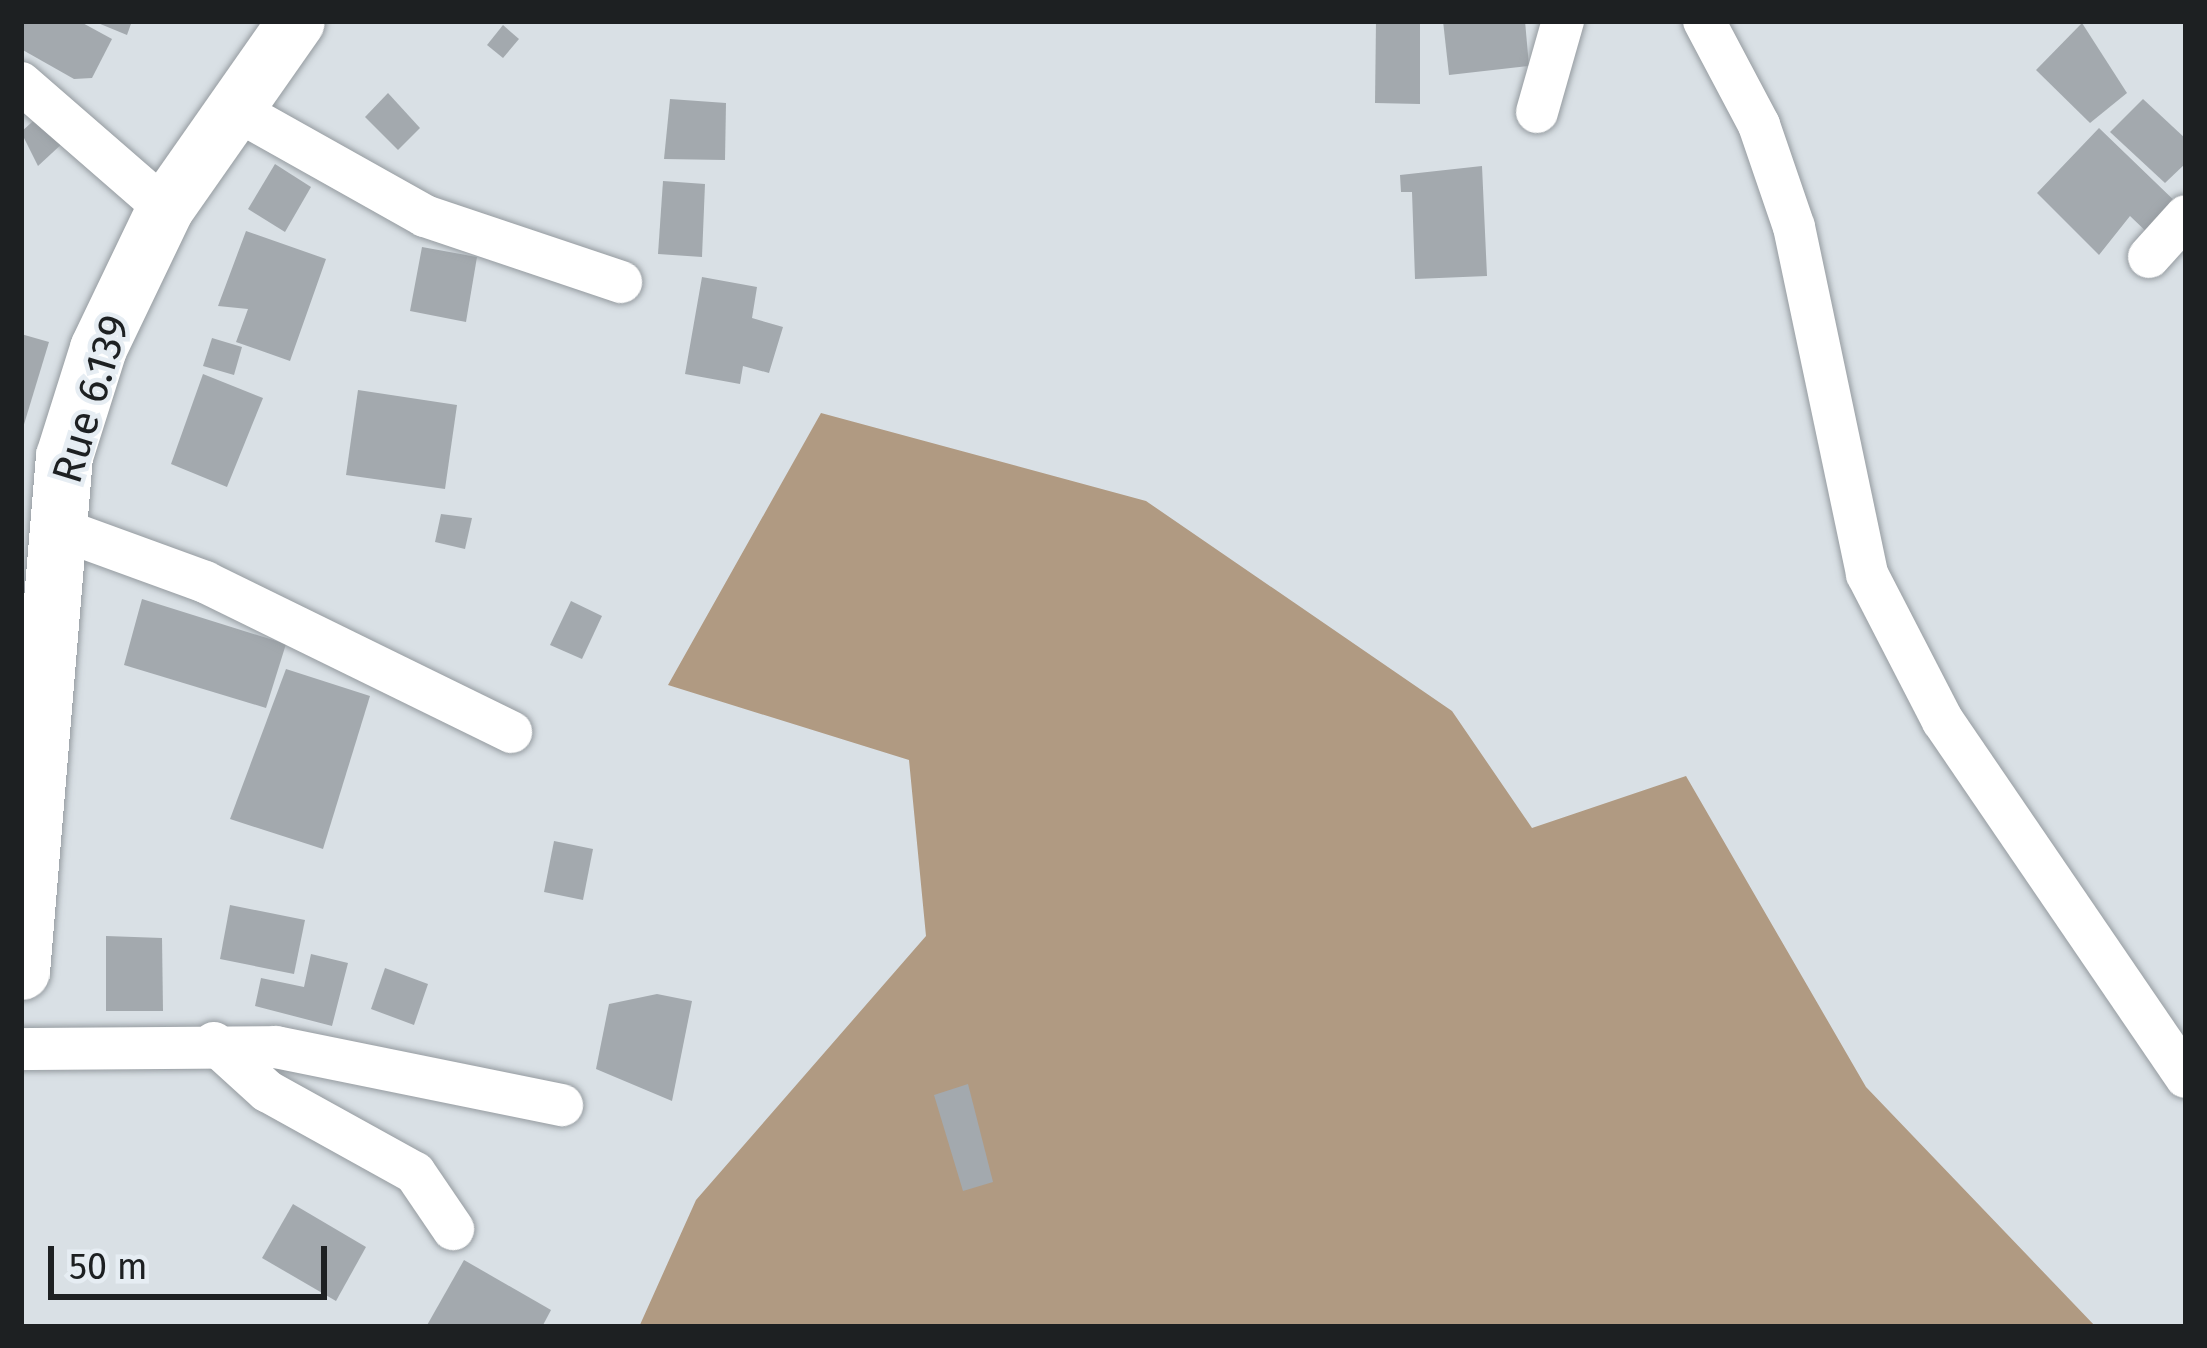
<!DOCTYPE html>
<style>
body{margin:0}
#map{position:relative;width:2207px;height:1348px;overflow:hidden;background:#d9e0e5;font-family:"Fira Sans",sans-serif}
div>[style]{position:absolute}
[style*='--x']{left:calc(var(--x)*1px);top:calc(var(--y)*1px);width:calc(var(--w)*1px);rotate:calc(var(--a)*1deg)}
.forest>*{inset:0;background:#b09a82}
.building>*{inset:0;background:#a3a9ae}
.roads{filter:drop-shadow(0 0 3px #959ba0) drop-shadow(0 0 3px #959ba0)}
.street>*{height:42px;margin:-21px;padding:0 21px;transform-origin:21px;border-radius:21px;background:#fff}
.secondary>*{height:57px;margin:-28.5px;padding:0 28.5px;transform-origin:28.5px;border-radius:28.5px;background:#fff}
span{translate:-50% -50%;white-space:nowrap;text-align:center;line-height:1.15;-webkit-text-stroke:9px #e6edf3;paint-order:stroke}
.street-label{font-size:42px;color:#1d2022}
.frame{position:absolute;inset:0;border:24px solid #1d2022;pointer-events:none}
.scale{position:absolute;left:48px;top:1246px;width:279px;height:54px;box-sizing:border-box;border:6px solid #1d2022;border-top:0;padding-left:15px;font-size:36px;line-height:42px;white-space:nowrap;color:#1d2022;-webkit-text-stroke:9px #e6edf3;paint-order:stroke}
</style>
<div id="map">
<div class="forest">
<div style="clip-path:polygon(821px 413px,1146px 501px,1452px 711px,1532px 828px,1686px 776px,1866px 1087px,2096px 1327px,639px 1327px,696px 1200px,926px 936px,909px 760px,668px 685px)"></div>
</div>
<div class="building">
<div style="clip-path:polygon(21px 21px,79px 21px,112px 39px,92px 78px,74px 79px,21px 49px)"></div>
<div style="clip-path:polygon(93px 21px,132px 21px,127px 35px)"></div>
<div style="clip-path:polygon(1376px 21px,1420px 21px,1420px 104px,1375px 103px)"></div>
<div style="clip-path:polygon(1443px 21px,1525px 21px,1529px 66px,1449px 75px)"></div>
<div style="clip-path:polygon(2082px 23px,2127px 93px,2090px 123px,2036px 70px)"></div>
<div style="clip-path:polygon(503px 25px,519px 39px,503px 58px,487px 45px)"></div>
<div style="clip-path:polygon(388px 93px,420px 128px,398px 150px,365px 117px)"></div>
<div style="clip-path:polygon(670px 99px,726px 103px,725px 160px,664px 159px)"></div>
<div style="clip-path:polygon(2143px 99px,2186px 139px,2186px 163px,2165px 183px,2110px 132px)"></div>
<div style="clip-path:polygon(41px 114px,65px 141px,38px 166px,21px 132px)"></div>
<div style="clip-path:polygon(2099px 128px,2182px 208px,2153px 238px,2130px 216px,2099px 255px,2037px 193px)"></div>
<div style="clip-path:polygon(275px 164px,311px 187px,285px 232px,248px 209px)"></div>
<div style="clip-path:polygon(1482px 166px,1487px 276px,1415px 279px,1412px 192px,1401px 192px,1400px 175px)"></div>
<div style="clip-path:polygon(663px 181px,705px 184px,702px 257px,658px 254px)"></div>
<div style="clip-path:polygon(246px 231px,326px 259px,290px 361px,236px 342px,248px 309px,218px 306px)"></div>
<div style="clip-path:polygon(422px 247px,477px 257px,466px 322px,410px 311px)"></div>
<div style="clip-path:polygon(702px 277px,757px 287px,752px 318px,783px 327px,769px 373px,743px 366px,740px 384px,685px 374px)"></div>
<div style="clip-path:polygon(21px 334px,49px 342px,22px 431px,21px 431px)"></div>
<div style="clip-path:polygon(212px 338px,242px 347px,234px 375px,203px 366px)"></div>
<div style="clip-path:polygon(203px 374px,263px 398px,227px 487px,171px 464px)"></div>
<div style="clip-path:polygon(358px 390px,457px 405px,445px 489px,346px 475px)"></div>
<div style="clip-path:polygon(441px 514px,472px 518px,465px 549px,435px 542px)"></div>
<div style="clip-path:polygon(142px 599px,286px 644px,266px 708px,124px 665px)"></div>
<div style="clip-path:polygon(571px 601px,602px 616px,582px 659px,550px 645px)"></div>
<div style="clip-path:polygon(286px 669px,370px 696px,323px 849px,230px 819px)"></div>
<div style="clip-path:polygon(554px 841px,593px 849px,583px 900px,544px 892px)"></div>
<div style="clip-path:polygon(230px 905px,305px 920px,294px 974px,220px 959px)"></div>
<div style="clip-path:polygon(106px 936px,162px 938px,163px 1011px,106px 1011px)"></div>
<div style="clip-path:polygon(311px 954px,348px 963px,332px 1026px,255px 1006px,261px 978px,304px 987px)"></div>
<div style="clip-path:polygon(385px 968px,428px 984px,414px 1025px,371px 1009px)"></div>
<div style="clip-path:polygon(657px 994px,692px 1001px,672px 1101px,596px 1069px,609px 1004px)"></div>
<div style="clip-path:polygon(968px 1084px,993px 1182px,963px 1191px,934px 1095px)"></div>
<div style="clip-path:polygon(293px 1204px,366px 1247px,336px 1301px,262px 1258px)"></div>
<div style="clip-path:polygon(464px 1260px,551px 1310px,542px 1327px,426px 1327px)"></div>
</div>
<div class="roads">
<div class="street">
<div style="--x:1704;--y:21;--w:118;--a:62.1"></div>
<div style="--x:1759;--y:125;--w:108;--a:71.1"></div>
<div style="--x:1794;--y:227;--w:355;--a:78.1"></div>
<div style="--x:1867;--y:574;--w:165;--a:62.7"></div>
<div style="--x:1943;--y:721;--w:431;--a:55.7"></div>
<div style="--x:21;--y:83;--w:191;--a:41"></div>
<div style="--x:229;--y:106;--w:225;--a:29.3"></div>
<div style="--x:425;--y:216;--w:207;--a:18.6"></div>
<div style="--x:1537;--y:112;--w:95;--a:-74.1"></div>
<div style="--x:2149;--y:257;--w:55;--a:-47.9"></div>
<div style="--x:57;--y:528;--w:158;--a:20"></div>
<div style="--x:205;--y:582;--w:341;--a:26.1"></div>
<div style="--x:214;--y:1043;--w:72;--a:42.2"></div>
<div style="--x:267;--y:1091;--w:169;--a:29"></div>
<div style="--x:415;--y:1173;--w:68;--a:55.8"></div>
<div style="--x:21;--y:1049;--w:255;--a:-0.4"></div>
<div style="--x:276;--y:1047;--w:292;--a:11.5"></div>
</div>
<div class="secondary">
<div style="--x:21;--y:971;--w:517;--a:-85.23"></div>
<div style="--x:64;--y:456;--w:113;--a:-72.5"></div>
<div style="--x:98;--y:348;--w:155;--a:-64.4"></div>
<div style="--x:165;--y:208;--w:228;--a:-55"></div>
</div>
</div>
<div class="street-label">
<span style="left:91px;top:399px;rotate:-73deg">Rue 6.139</span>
</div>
<div class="frame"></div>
<div class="scale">50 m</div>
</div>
